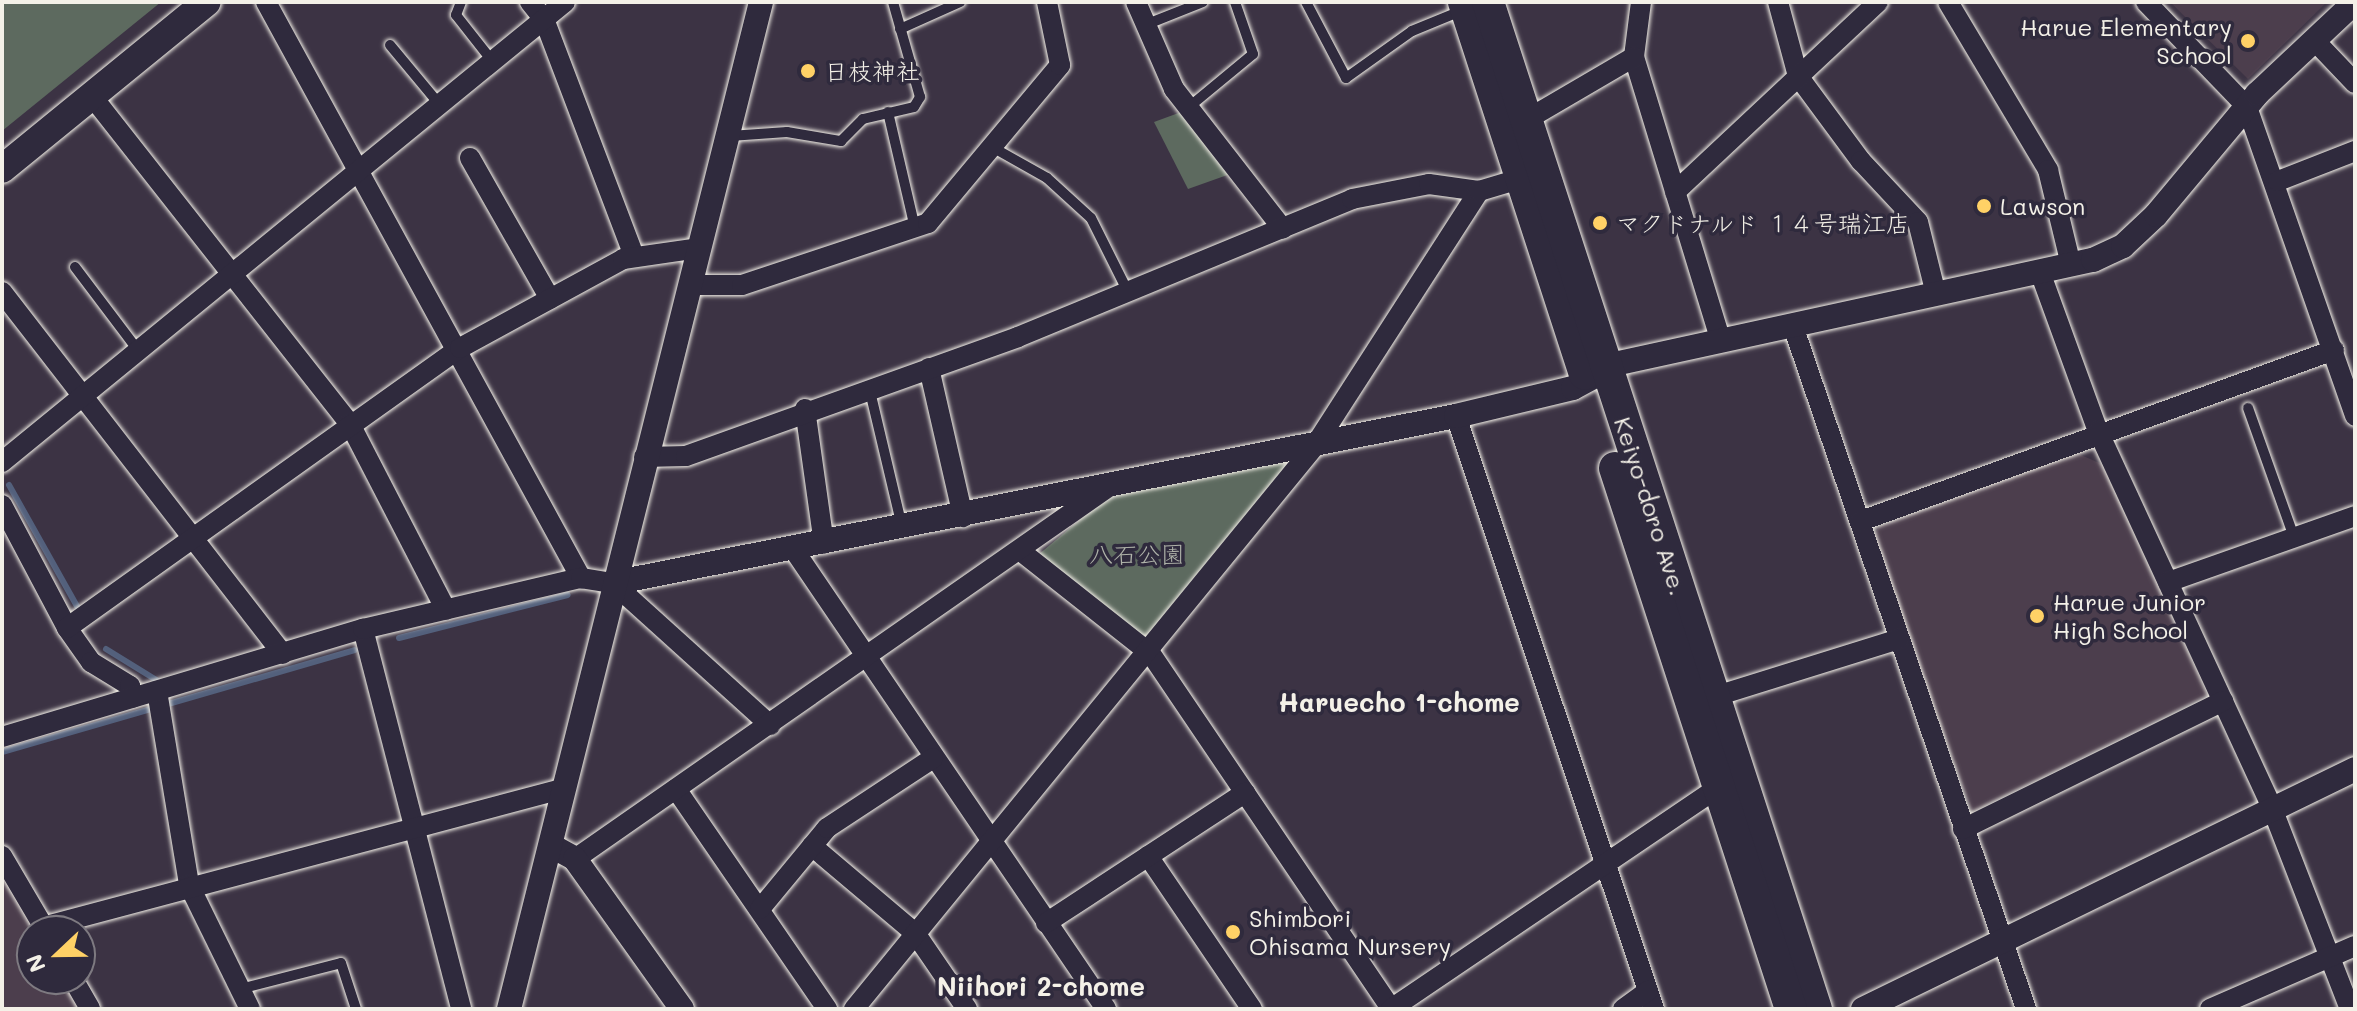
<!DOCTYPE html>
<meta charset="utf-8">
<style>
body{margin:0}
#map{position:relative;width:2357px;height:1011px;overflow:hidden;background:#3c3344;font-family:Mali,"Klee One",sans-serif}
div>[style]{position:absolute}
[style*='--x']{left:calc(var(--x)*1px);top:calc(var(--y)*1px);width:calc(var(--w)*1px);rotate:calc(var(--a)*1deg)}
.built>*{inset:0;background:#4c3e4d}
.green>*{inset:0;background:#5d6a5f}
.stream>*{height:6px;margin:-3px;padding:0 3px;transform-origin:3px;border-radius:3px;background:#53607c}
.roads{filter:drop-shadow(0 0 2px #f4f1e8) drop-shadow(0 0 2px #f4f1e8)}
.service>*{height:10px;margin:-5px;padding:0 5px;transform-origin:5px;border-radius:5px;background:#2f2a3d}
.minor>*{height:20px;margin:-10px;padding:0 10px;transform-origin:10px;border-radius:10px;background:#2f2a3d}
.tertiary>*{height:24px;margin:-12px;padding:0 12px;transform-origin:12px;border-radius:12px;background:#2f2a3d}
.secondary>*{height:28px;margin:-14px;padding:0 14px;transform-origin:14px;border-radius:14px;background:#2f2a3d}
.trunk>*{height:32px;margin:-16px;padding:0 16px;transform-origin:16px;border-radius:16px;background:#2f2a3d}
.dots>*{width:22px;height:22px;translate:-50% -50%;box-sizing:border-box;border:4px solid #2f2a3d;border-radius:50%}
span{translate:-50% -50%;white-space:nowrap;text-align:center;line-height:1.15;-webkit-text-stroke:7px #2f2a3d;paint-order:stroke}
.poi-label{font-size:24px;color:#f4f1e8}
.right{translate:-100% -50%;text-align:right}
.left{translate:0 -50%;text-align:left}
.street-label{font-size:24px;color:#f4f1e8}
.park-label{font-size:24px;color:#b0b4aa}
.neighbourhood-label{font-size:26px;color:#f4f1e8;font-weight:700}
.frame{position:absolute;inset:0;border:4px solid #f4f1e8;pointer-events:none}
.north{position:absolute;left:16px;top:915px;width:80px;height:80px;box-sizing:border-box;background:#2f2a3d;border:2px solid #7e7a81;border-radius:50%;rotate:248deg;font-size:22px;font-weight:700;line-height:32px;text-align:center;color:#f4f1e8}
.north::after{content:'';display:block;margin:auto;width:28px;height:36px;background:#ffd166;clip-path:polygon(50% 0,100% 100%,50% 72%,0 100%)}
</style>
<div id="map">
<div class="built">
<div style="clip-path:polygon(2170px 2px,2327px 2px,2248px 79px)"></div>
<div style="clip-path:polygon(2072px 451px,2106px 466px,2207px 695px,1972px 812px,1873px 537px,1880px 526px)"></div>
<div style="clip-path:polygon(2px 875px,34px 931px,32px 979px,61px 979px,79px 1009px,2px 1009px)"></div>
</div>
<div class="green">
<div style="clip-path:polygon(2px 2px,161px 2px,2px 131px)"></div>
<div style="clip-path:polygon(1184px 111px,1233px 173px,1188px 189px,1154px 122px)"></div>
<div style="clip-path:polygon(1284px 461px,1288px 471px,1145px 640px,1038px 555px,1108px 496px)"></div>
</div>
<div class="stream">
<div style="--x:9;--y:485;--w:141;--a:60.7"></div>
<div style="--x:399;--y:638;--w:174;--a:-14.3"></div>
<div style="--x:106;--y:649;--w:61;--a:31.6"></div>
<div style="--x:2;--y:752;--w:367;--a:-16.1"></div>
</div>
<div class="roads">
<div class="service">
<div style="--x:461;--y:2;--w:14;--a:111"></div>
<div style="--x:456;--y:15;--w:60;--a:51.8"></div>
<div style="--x:1306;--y:2;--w:86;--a:62.2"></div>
<div style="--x:1346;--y:78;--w:81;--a:-35.5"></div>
<div style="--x:1412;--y:31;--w:53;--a:-22.2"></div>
<div style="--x:1145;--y:25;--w:62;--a:-21.6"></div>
<div style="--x:900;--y:29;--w:66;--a:-24.2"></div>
<div style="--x:390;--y:45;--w:78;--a:50.2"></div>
<div style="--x:1189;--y:107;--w:83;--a:-39.6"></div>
<div style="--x:1253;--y:54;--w:55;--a:-109.1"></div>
<div style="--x:888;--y:112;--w:119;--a:76.9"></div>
<div style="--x:730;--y:136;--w:57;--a:-4"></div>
<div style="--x:787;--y:132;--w:55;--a:9.5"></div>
<div style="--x:841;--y:141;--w:31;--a:-45"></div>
<div style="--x:863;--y:119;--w:52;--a:-13.2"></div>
<div style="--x:914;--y:107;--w:12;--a:-59"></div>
<div style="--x:920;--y:97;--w:99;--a:-105.9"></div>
<div style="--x:992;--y:147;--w:63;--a:29.4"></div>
<div style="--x:1047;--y:178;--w:59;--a:42.3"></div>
<div style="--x:1091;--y:218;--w:83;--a:63.4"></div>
<div style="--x:75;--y:267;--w:103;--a:52.9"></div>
<div style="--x:869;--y:387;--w:144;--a:76.7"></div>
<div style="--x:2248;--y:408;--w:137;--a:70.4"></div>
<div style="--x:240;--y:989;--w:104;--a:-14.4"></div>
<div style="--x:341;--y:963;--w:48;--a:71.9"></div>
</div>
<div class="minor">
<div style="--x:266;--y:2;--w:657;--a:61.33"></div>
<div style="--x:530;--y:2;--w:22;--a:51"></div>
<div style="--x:544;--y:19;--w:254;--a:69.2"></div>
<div style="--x:1136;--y:2;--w:95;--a:66.4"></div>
<div style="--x:1174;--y:89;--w:177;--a:52.1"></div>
<div style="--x:1641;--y:2;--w:55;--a:97.3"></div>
<div style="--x:1634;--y:57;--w:297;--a:73"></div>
<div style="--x:1778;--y:2;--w:77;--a:74.9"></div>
<div style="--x:1798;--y:76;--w:106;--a:53.5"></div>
<div style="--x:1861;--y:161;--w:83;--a:46.9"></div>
<div style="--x:1918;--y:222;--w:74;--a:76"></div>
<div style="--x:1948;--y:2;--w:196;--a:59.2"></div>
<div style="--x:2048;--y:170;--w:98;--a:76.4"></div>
<div style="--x:2146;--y:2;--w:146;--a:46.1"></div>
<div style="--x:2247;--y:107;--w:327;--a:70.7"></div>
<div style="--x:2315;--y:41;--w:58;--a:46.4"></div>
<div style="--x:91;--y:95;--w:419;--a:51.8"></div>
<div style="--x:350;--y:424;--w:209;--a:62.7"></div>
<div style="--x:1526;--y:120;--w:125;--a:-30.3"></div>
<div style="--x:470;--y:158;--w:162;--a:60.4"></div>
<div style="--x:2278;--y:181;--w:83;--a:-21.3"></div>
<div style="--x:1675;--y:192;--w:278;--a:-43.1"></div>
<div style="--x:2040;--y:272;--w:169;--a:70"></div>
<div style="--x:2098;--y:431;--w:415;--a:65.2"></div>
<div style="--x:2272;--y:808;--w:216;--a:68.8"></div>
<div style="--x:689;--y:285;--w:53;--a:0"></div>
<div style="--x:742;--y:285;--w:196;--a:-18.4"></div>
<div style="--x:928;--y:223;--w:206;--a:-50.1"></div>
<div style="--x:1060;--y:65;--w:64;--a:-101.7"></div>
<div style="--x:2;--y:292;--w:458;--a:52.2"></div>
<div style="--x:1793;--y:326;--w:722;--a:71.16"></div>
<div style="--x:929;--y:368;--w:153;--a:77.1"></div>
<div style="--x:805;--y:409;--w:136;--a:82"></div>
<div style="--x:1456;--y:416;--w:625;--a:71.54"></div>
<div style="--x:644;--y:457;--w:42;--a:-1.4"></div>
<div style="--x:686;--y:456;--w:353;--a:-19.7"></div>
<div style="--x:1018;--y:337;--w:361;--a:-22.4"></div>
<div style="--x:1352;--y:199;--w:78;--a:-11"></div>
<div style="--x:1429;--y:184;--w:50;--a:8"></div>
<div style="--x:2;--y:462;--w:727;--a:-39.25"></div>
<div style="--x:2;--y:505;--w:139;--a:62.1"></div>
<div style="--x:67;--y:628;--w:42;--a:54.8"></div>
<div style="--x:91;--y:662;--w:46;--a:31.6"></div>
<div style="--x:130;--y:686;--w:12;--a:76"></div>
<div style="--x:1861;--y:521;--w:503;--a:-19.88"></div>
<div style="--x:794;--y:550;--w:555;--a:55.79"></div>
<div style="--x:1023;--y:553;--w:163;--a:38.3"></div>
<div style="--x:1151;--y:654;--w:429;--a:55.9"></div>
<div style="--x:2168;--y:582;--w:198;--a:-19.4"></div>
<div style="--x:67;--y:628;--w:483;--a:-35.5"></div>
<div style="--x:460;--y:348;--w:186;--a:-28.6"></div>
<div style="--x:623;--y:259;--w:76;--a:-8.3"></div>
<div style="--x:363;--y:629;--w:392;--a:75.5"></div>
<div style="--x:157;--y:691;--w:197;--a:80.6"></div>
<div style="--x:189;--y:885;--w:138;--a:63.8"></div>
<div style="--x:1713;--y:697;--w:195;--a:-17.3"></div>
<div style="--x:2;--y:737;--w:377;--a:-16.7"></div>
<div style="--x:363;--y:629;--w:224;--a:-13.2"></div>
<div style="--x:581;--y:578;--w:32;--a:9"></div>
<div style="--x:613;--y:583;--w:212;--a:42.1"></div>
<div style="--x:676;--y:789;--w:267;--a:55.5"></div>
<div style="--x:1963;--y:829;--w:290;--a:-26.2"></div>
<div style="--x:812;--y:846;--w:135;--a:40.2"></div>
<div style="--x:915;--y:933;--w:92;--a:55.6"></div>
<div style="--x:2;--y:856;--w:87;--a:59.6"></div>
<div style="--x:1148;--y:856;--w:185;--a:55.8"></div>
<div style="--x:575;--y:859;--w:649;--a:-34.89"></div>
<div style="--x:760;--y:909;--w:105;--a:-50.4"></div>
<div style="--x:827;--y:828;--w:127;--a:-33.4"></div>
<div style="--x:1046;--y:923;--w:238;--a:-33.2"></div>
<div style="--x:43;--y:927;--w:540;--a:-14.91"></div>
<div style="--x:73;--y:979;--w:34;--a:60"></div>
<div style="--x:854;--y:1009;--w:726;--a:-50.7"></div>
<div style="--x:1314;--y:447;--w:305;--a:-57.2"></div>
<div style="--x:1479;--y:191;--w:42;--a:-16.7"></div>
<div style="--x:1391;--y:1009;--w:395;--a:-34.1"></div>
<div style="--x:1623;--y:1009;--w:31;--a:-36"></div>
<div style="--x:2210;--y:1009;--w:158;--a:-23.5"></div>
</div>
<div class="tertiary">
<div style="--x:613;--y:583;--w:859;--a:-11.21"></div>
<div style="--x:1456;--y:416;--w:120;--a:-13.5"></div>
<div style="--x:1573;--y:388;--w:52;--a:-28.5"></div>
<div style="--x:1619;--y:363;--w:485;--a:-12.3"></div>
<div style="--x:2093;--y:260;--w:33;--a:-25"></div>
<div style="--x:2123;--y:246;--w:45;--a:-43.2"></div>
<div style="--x:2156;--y:215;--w:158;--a:-50.1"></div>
<div style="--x:2257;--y:94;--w:134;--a:-43.2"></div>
<div style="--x:552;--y:846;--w:26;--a:29"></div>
<div style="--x:575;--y:859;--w:184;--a:54.5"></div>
<div style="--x:509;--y:1009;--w:1038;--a:-75.95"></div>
<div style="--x:1863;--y:1009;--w:547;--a:-26"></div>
</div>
<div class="secondary">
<div style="--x:2;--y:169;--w:264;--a:-39.2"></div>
</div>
<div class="trunk">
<div style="--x:1464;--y:2;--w:391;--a:72"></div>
<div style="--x:1488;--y:2;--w:1059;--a:71.96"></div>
<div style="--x:1615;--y:468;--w:569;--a:71.98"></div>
</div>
</div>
<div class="dots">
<div style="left:2248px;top:41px;background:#ffd166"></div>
<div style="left:808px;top:71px;background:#ffd166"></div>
<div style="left:1984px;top:206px;background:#ffd166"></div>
<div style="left:1600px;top:223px;background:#ffd166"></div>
<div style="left:2037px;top:616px;background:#ffd166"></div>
<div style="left:1233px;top:932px;background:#ffd166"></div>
</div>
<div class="poi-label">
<span class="right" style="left:2232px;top:41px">Harue Elementary<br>School</span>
<span class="left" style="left:824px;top:71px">日枝神社</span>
<span class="left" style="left:2000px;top:206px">Lawson</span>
<span class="left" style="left:1616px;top:223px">マクドナルド １４号瑞江店</span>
<span class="left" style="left:2053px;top:616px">Harue Junior<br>High School</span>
<span class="left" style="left:1249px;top:932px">Shimbori<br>Ohisama Nursery</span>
</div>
<div class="street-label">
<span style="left:1651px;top:506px;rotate:72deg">Keiyo-doro Ave.</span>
</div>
<div class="park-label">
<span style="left:1137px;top:554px">八石公園</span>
</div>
<div class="neighbourhood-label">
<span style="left:1399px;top:703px">Haruecho 1-chome</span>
<span style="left:1041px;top:987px">Niihori 2-chome</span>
</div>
<div class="frame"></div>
<div class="north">N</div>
</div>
